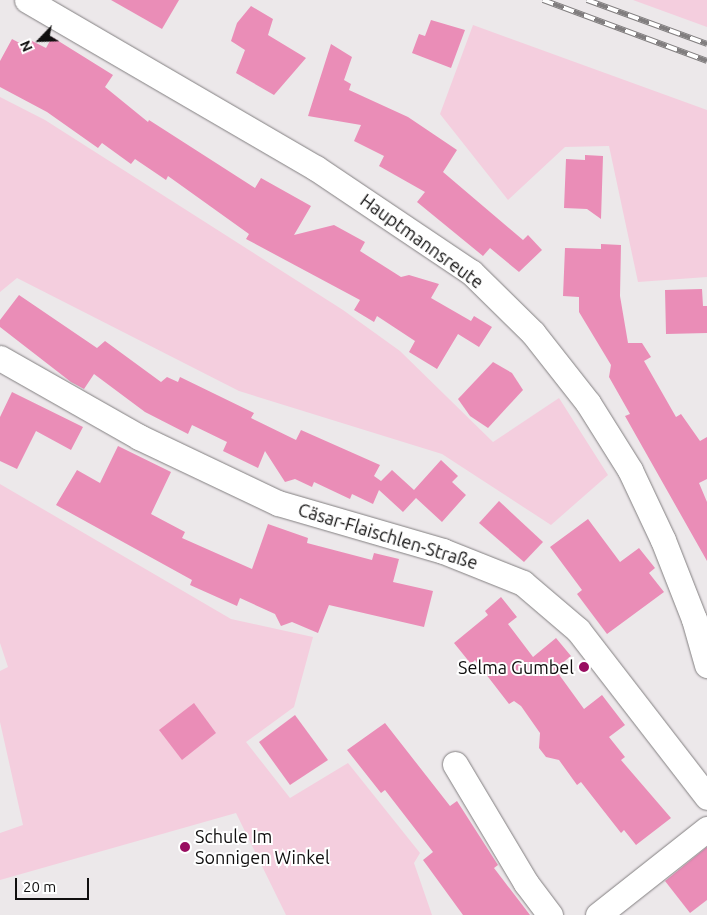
<!DOCTYPE html>
<meta charset="utf-8">
<style>
body{margin:0}
#map{position:relative;width:707px;height:915px;overflow:hidden;background:#ece8ea;font-family:Ubuntu,sans-serif}
div>[style]{position:absolute}
[style*='--x']{left:calc(var(--x)*1px);top:calc(var(--y)*1px);width:calc(var(--w)*1px);rotate:calc(var(--a)*1deg)}
.green>*{inset:0;background:#f4cede}
.building>*{inset:0;background:#ea8db7}
.roads{filter:drop-shadow(0 0 1px #827f80) drop-shadow(0 0 1px #827f80)}
.minor>*{height:25px;margin:-12.5px;padding:0 12.5px;transform-origin:12.5px;border-radius:12.5px;background:#fff}
.rail>*{height:5.5px;margin-top:-2.75px;transform-origin:0;background:repeating-linear-gradient(90deg,#fff 0 11px,#817e7f 0 22px);box-sizing:border-box;border-block:1px solid #817e7f}
.dots>*{width:14px;height:14px;translate:-50% -50%;box-sizing:border-box;border:2px solid #fff;border-radius:50%}
span{translate:-50% -50%;white-space:nowrap;text-align:center;line-height:1.15;-webkit-text-stroke:4px #fff;paint-order:stroke}
.street-label{font-size:18px;color:#100f0f}
.poi-label{font-size:18px;color:#100f0f}
.right{translate:-100% -50%;text-align:right}
.left{translate:0 -50%;text-align:left}
.north{position:absolute;left:15px;top:15px;width:50px;height:50px;-webkit-text-stroke:4px #fff;paint-order:stroke;rotate:246deg;font-size:14px;font-weight:700;line-height:20px;text-align:center;color:#100f0f}
.north::after{content:'';display:block;margin:auto;width:18px;height:22px;background:#100f0f;clip-path:polygon(50% 0,100% 100%,50% 72%,0 100%)}
.scale{position:absolute;left:15px;top:878px;width:74px;height:22px;box-sizing:border-box;border:2px solid #100f0f;border-top:0;padding-left:6px;font-size:15px;line-height:18px;white-space:nowrap;color:#100f0f;-webkit-text-stroke:4px #fff;paint-order:stroke}
</style>
<div id="map">
<div class="green">
<div style="clip-path:polygon(633px 0,707px 0,707px 27px)"></div>
<div style="clip-path:polygon(473px 25px,707px 110px,707px 277px,638px 282px,609px 146px,565px 147px,508px 200px,440px 114px)"></div>
<div style="clip-path:polygon(0 97px,45px 120px,343px 310px,400px 351px,493px 442px,559px 398px,608px 475px,551px 525px,442px 454px,239px 391px,17px 278px,0 292px)"></div>
<div style="clip-path:polygon(0 484px,231px 619px,313px 637px,294px 707px,246px 742px,290px 798px,348px 763px,420px 853px,414px 863px,432px 915px,286px 915px,236px 813px,0 880px,0 833px,23px 825px,0 722px,0 671px,8px 667px,0 643px)"></div>
</div>
<div class="building">
<div style="clip-path:polygon(111px 0,179px 0,162px 29px)"></div>
<div style="clip-path:polygon(251px 6px,273px 19px,268px 35px,306px 58px,274px 95px,236px 73px,245px 50px,231px 41px,237px 23px)"></div>
<div style="clip-path:polygon(431px 20px,465px 30px,451px 68px,412px 53px,419px 34px,425px 36px)"></div>
<div style="clip-path:polygon(52px 37px,113px 75px,105px 87px,148px 122px,149px 120px,255px 188px,261px 178px,311px 206px,294px 235px,334px 225px,365px 242px,360px 251px,401px 277px,409px 275px,439px 284px,431px 298px,471px 321px,474px 316px,492px 327px,479px 347px,458px 334px,437px 369px,409px 352px,415px 341px,377px 316px,374px 322px,354px 310px,360px 300px,246px 239px,249px 234px,168px 176px,166px 180px,135px 159px,131px 164px,102px 143px,98px 148px,47px 112px,0 87px,0 61px,12px 39px,27px 47px,30px 40px,46px 48px)"></div>
<div style="clip-path:polygon(331px 44px,352px 57px,344px 80px,351px 84px,349px 90px,408px 117px,457px 150px,443px 172px,523px 240px,528px 235px,542px 250px,519px 272px,490px 248px,483px 256px,417px 202px,425px 192px,379px 166px,384px 156px,354px 141px,361px 125px,308px 116px)"></div>
<div style="clip-path:polygon(585px 155px,603px 156px,601px 219px,587px 209px,564px 208px,566px 159px,585px 160px)"></div>
<div style="clip-path:polygon(601px 244px,621px 245px,620px 296px,628px 343px,642px 343px,651px 357px,644px 361px,676px 417px,681px 414px,700px 441px,707px 437px,707px 479px,699px 483px,707px 502px,707px 561px,625px 416px,630px 414px,609px 377px,611px 365px,579px 312px,579px 297px,563px 296px,565px 248px,601px 249px)"></div>
<div style="clip-path:polygon(702px 289px,703px 306px,707px 306px,707px 333px,666px 334px,665px 290px)"></div>
<div style="clip-path:polygon(19px 295px,97px 348px,105px 341px,161px 382px,167px 377px,178px 382px,180px 377px,254px 413px,251px 418px,296px 440px,301px 430px,380px 465px,374px 476px,381px 481px,392px 470px,414px 490px,441px 460px,458px 476px,452px 482px,466px 495px,442px 522px,416px 498px,403px 512px,379px 490px,373px 504px,352px 494px,350px 499px,314px 482px,312px 487px,295px 479px,285px 482px,265px 451px,258px 468px,223px 451px,227px 442px,192px 425px,188px 434px,145px 412px,94px 374px,84px 389px,71px 382px,0 327px,0 320px)"></div>
<div style="clip-path:polygon(493px 362px,512px 373px,523px 390px,488px 428px,470px 416px,458px 399px)"></div>
<div style="clip-path:polygon(12px 392px,83px 427px,71px 450px,36px 431px,17px 469px,0 461px,0 417px)"></div>
<div style="clip-path:polygon(118px 446px,171px 472px,151px 514px,185px 532px,182px 538px,252px 569px,268px 524px,308px 538px,307px 543px,372px 560px,374px 553px,399px 559px,393px 582px,433px 591px,424px 627px,329px 605px,318px 633px,292px 622px,281px 626px,275px 614px,240px 598px,237px 606px,190px 585px,192px 580px,56px 505px,77px 470px,100px 483px)"></div>
<div style="clip-path:polygon(499px 501px,543px 542px,524px 562px,479px 523px)"></div>
<div style="clip-path:polygon(588px 519px,620px 562px,639px 548px,655px 568px,649px 573px,664px 592px,607px 634px,577px 594px,582px 590px,550px 547px)"></div>
<div style="clip-path:polygon(501px 597px,517px 617px,508px 624px,533px 657px,556px 638px,571px 656px,555px 669px,584px 709px,602px 695px,625px 725px,609px 737px,625px 757px,621px 760px,671px 818px,636px 845px,624px 830px,621px 833px,581px 782px,577px 785px,559px 760px,546px 757px,539px 748px,540px 733px,521px 706px,514px 701px,509px 704px,475px 660px,471px 664px,454px 643px,488px 615px,485px 611px)"></div>
<div style="clip-path:polygon(194px 703px,216px 733px,182px 760px,159px 730px)"></div>
<div style="clip-path:polygon(295px 715px,328px 760px,290px 785px,259px 742px)"></div>
<div style="clip-path:polygon(385px 723px,450px 806px,457px 801px,498px 865px,494px 868px,530px 915px,463px 915px,423px 860px,433px 852px,385px 790px,381px 793px,347px 750px)"></div>
<div style="clip-path:polygon(707px 847px,707px 900px,690px 913px,665px 881px)"></div>
</div>
<div class="roads">
<div class="minor">
<div style="--x:27;--y:0;--w:334;--a:30.2"></div>
<div style="--x:316;--y:168;--w:187;--a:33.9"></div>
<div style="--x:471;--y:272;--w:87;--a:44.5"></div>
<div style="--x:533;--y:333;--w:89;--a:51.8"></div>
<div style="--x:588;--y:403;--w:79;--a:57.9"></div>
<div style="--x:630;--y:470;--w:77;--a:64.8"></div>
<div style="--x:663;--y:540;--w:85;--a:68.6"></div>
<div style="--x:694;--y:619;--w:48;--a:74.2"></div>
<div style="--x:0;--y:358;--w:160;--a:29.6"></div>
<div style="--x:139;--y:437;--w:154;--a:25.4"></div>
<div style="--x:278;--y:503;--w:172;--a:16.2"></div>
<div style="--x:443;--y:551;--w:86;--a:21.8"></div>
<div style="--x:523;--y:583;--w:72;--a:40.5"></div>
<div style="--x:578;--y:630;--w:211;--a:52.3"></div>
<div style="--x:455;--y:764;--w:139;--a:59.2"></div>
<div style="--x:526;--y:883;--w:40;--a:53"></div>
<div style="--x:598;--y:915;--w:139;--a:-38.3"></div>
</div>
</div>
<div class="rail">
<div style="--x:543;--y:0;--w:175;--a:20.4"></div>
<div style="--x:587;--y:0;--w:128;--a:20.1"></div>
</div>
<div class="dots">
<div style="left:584px;top:667px;background:#980d60"></div>
<div style="left:185px;top:847px;background:#980d60"></div>
</div>
<div class="street-label">
<span style="left:422px;top:241px;rotate:36deg">Hauptmannsreute</span>
<span style="left:388px;top:536px;rotate:17deg">Cäsar-Flaischlen-Straße</span>
</div>
<div class="poi-label">
<span class="right" style="left:574px;top:667px">Selma Gumbel</span>
<span class="left" style="left:195px;top:847px">Schule Im<br>Sonnigen Winkel</span>
</div>
<div class="north">N</div>
<div class="scale">20 m</div>
</div>
